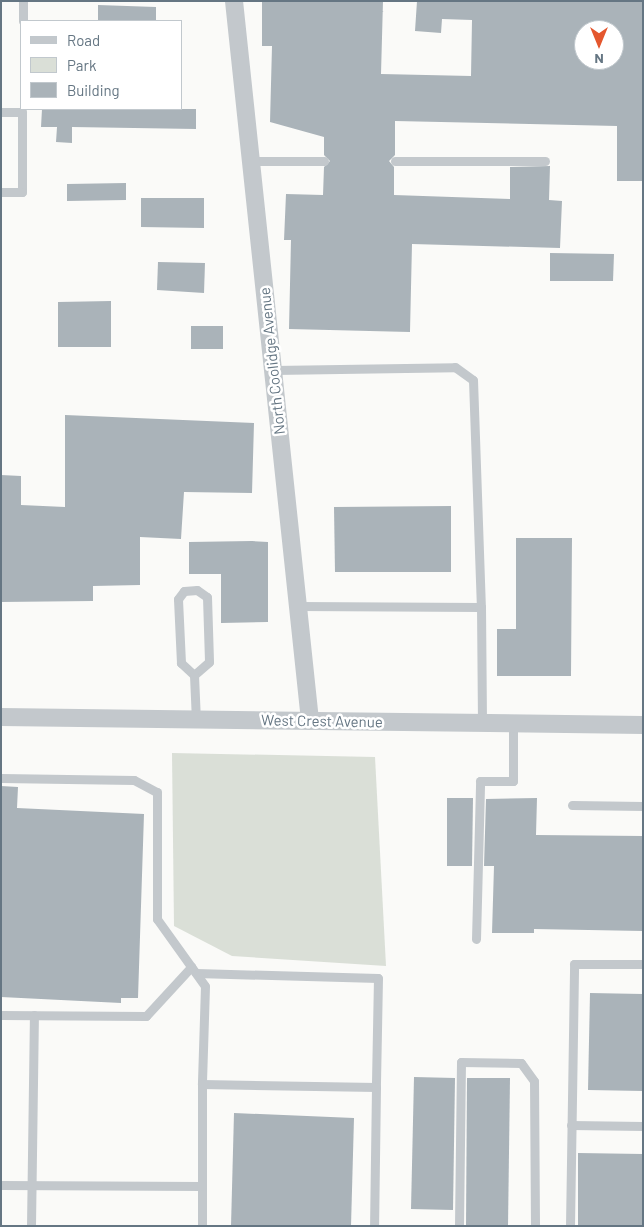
<!DOCTYPE html>
<style>
body{margin:0}
#map{position:relative;width:644px;height:1227px;overflow:hidden;background:#fafaf8;font-family:Barlow,sans-serif}
div>[style]{position:absolute}
[style*='--x']{left:calc(var(--x)*1px);top:calc(var(--y)*1px);width:calc(var(--w)*1px);rotate:calc(var(--a)*1deg)}
.green>*{inset:0;background:#dadfd7}
.building>*{inset:0;background:#aab3b9}
.lane>*{height:9px;margin:-4.5px;padding:0 4.5px;transform-origin:4.5px;border-radius:4.5px;background:#c3c8cc}
.street>*{height:18px;margin:-9px;padding:0 9px;transform-origin:9px;border-radius:9px;background:#c3c8cc}
span{translate:-50% -50%;white-space:nowrap;text-align:center;line-height:1.15;-webkit-text-stroke:5px #fff;paint-order:stroke}
.street-label{font-size:15px;color:#657683}
.frame{position:absolute;inset:0;border:2px solid #657683;pointer-events:none}
.legend{position:absolute;left:20px;top:20px;width:162px;height:90px;box-sizing:border-box;background:#fff;border:1px solid #c1c8cd;margin:0;padding:6px 9px;list-style:none;font-size:15px;color:#657683}
.legend li{display:flex;align-items:center;gap:10px;height:25px}
.legend b{width:25px;border:1px solid #c1c8cd}
.north{position:absolute;left:574px;top:20px;width:50px;height:50px;box-sizing:border-box;background:#fff;border:1px solid #c1c8cd;border-radius:50%;rotate:180deg;font-size:14px;font-weight:700;line-height:20px;text-align:center;color:#657683}
.north::after{content:'';display:block;margin:auto;width:18px;height:22px;background:#e4572e;clip-path:polygon(50% 0,100% 100%,50% 72%,0 100%)}
</style>
<div id="map">
<div class="green">
<div style="clip-path:polygon(172px 753px,375px 757px,386px 966px,232px 956px,174px 926px)"></div>
</div>
<div class="building">
<div style="clip-path:polygon(evenodd,262px 1px,383px 1px,381px 74px,471px 76px,472px 20px,442px 19px,441px 33px,415px 31px,417px 1px,643px 1px,643px 181px,617px 181px,617px 126px,395px 121px,395px 155px,389px 161px,394px 167px,394px 195px,510px 199px,510px 167px,550px 166px,549px 200px,562px 201px,560px 248px,412px 244px,410px 332px,289px 329px,291px 240px,284px 240px,286px 194px,323px 195px,324px 167px,330px 161px,324px 155px,324px 137px,270px 122px,272px 46px,262px 46px,262px 1px,584px 30px,614px 30px,614px 60px,584px 60px,584px 30px)"></div>
<div style="clip-path:polygon(98px 5px,156px 7px,156px 21px,98px 21px)"></div>
<div style="clip-path:polygon(42px 109px,196px 109px,196px 129px,72px 127px,72px 143px,56px 142px,57px 127px,41px 127px)"></div>
<div style="clip-path:polygon(126px 183px,126px 200px,67px 201px,67px 184px)"></div>
<div style="clip-path:polygon(141px 198px,204px 198px,204px 228px,141px 227px)"></div>
<div style="clip-path:polygon(550px 253px,614px 254px,613px 281px,550px 281px)"></div>
<div style="clip-path:polygon(158px 262px,205px 263px,204px 293px,157px 290px)"></div>
<div style="clip-path:polygon(111px 301px,111px 347px,58px 347px,58px 302px)"></div>
<div style="clip-path:polygon(191px 326px,223px 326px,223px 349px,191px 349px)"></div>
<div style="clip-path:polygon(65px 415px,254px 423px,252px 493px,184px 492px,181px 539px,140px 537px,140px 585px,93px 586px,93px 601px,1px 602px,1px 475px,21px 476px,21px 505px,65px 507px)"></div>
<div style="clip-path:polygon(451px 506px,451px 572px,335px 572px,334px 507px)"></div>
<div style="clip-path:polygon(516px 538px,572px 538px,571px 676px,497px 676px,497px 629px,516px 629px)"></div>
<div style="clip-path:polygon(252px 541px,268px 542px,268px 622px,221px 623px,221px 574px,189px 574px,189px 542px)"></div>
<div style="clip-path:polygon(1px 786px,18px 787px,17px 808px,144px 814px,138px 998px,121px 998px,121px 1003px,1px 997px)"></div>
<div style="clip-path:polygon(447px 798px,473px 798px,472px 866px,447px 866px)"></div>
<div style="clip-path:polygon(537px 798px,536px 835px,643px 836px,643px 931px,534px 929px,534px 933px,492px 933px,494px 866px,484px 866px,486px 799px)"></div>
<div style="clip-path:polygon(590px 993px,643px 994px,643px 1091px,588px 1090px)"></div>
<div style="clip-path:polygon(414px 1077px,455px 1078px,453px 1210px,411px 1209px)"></div>
<div style="clip-path:polygon(467px 1078px,510px 1078px,508px 1226px,466px 1226px)"></div>
<div style="clip-path:polygon(234px 1113px,354px 1118px,351px 1226px,231px 1226px)"></div>
<div style="clip-path:polygon(578px 1153px,643px 1154px,643px 1226px,578px 1226px)"></div>
</div>
<div class="lane">
<div style="--x:23;--y:21;--w:20;--a:-90"></div>
<div style="--x:1;--y:112;--w:21;--a:0"></div>
<div style="--x:22;--y:112;--w:80;--a:90"></div>
<div style="--x:22;--y:192;--w:21;--a:180"></div>
<div style="--x:251;--y:161;--w:73;--a:0"></div>
<div style="--x:395;--y:161;--w:150;--a:0"></div>
<div style="--x:274;--y:370;--w:181;--a:-0.9"></div>
<div style="--x:455;--y:367;--w:22;--a:36"></div>
<div style="--x:473;--y:380;--w:227;--a:88"></div>
<div style="--x:298;--y:606;--w:183;--a:0.3"></div>
<div style="--x:481;--y:607;--w:116;--a:89.5"></div>
<div style="--x:194;--y:675;--w:18;--a:-137"></div>
<div style="--x:181;--y:663;--w:64;--a:-92.7"></div>
<div style="--x:178;--y:599;--w:10;--a:-53"></div>
<div style="--x:184;--y:591;--w:13;--a:-4"></div>
<div style="--x:197;--y:590;--w:12;--a:35"></div>
<div style="--x:207;--y:597;--w:65;--a:88.2"></div>
<div style="--x:209;--y:662;--w:20;--a:139"></div>
<div style="--x:194;--y:675;--w:45;--a:87.5"></div>
<div style="--x:1;--y:778;--w:133;--a:0.9"></div>
<div style="--x:134;--y:780;--w:26;--a:28"></div>
<div style="--x:157;--y:792;--w:127;--a:90"></div>
<div style="--x:157;--y:919;--w:82;--a:54.4"></div>
<div style="--x:205;--y:986;--w:98;--a:91.8"></div>
<div style="--x:572;--y:805;--w:71;--a:0.8"></div>
<div style="--x:476;--y:939;--w:158;--a:-88.5"></div>
<div style="--x:480;--y:781;--w:33;--a:0"></div>
<div style="--x:513;--y:781;--w:58;--a:-90"></div>
<div style="--x:196;--y:973;--w:182;--a:1.6"></div>
<div style="--x:378;--y:978;--w:109;--a:91.1"></div>
<div style="--x:1;--y:1015;--w:145;--a:0.4"></div>
<div style="--x:146;--y:1016;--w:67;--a:-47.4"></div>
<div style="--x:571;--y:1125;--w:72;--a:0.8"></div>
<div style="--x:1;--y:1185;--w:201;--a:0.3"></div>
<div style="--x:202;--y:1186;--w:40;--a:90"></div>
<div style="--x:202;--y:1186;--w:102;--a:-90"></div>
<div style="--x:202;--y:1084;--w:174;--a:1"></div>
<div style="--x:376;--y:1087;--w:139;--a:90.8"></div>
<div style="--x:31;--y:1226;--w:211;--a:-89.2"></div>
<div style="--x:459;--y:1226;--w:164;--a:-89.3"></div>
<div style="--x:461;--y:1062;--w:60;--a:1"></div>
<div style="--x:521;--y:1063;--w:22;--a:54"></div>
<div style="--x:534;--y:1081;--w:145;--a:89.6"></div>
<div style="--x:570;--y:1226;--w:262;--a:-89.1"></div>
<div style="--x:574;--y:964;--w:69;--a:0"></div>
</div>
<div class="street">
<div style="--x:234;--y:1;--w:724;--a:83.97"></div>
<div style="--x:1;--y:717;--w:642;--a:0.71"></div>
</div>
<div class="street-label">
<span style="left:272px;top:361px;rotate:-96deg">North Coolidge Avenue</span>
<span style="left:322px;top:721px;rotate:1deg">West Crest Avenue</span>
</div>
<div class="frame"></div>
<ul class="legend">
<li><b style="height:6px;background:#c3c8cc"></b>Road</li>
<li><b style="height:14px;background:#dadfd7"></b>Park</li>
<li><b style="height:14px;background:#aab3b9"></b>Building</li>
</ul>
<div class="north">N</div>
</div>
